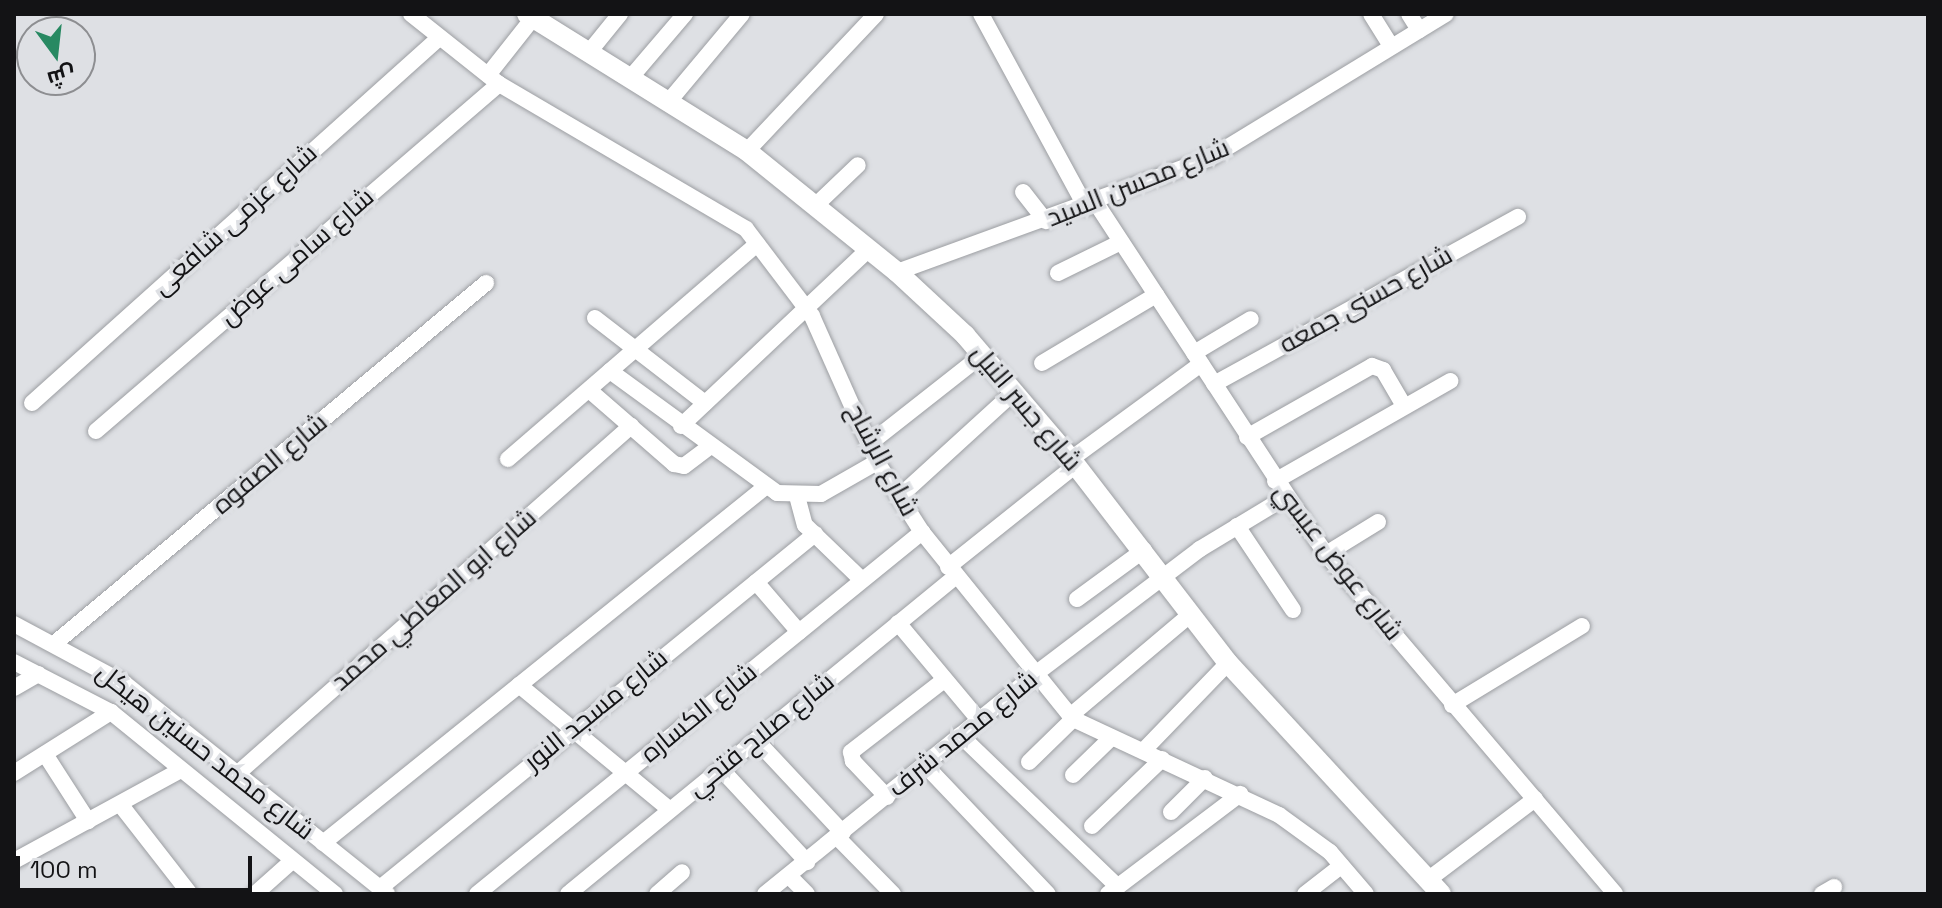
<!DOCTYPE html>
<meta charset="utf-8">
<style>
body{margin:0}
#map{position:relative;width:1942px;height:908px;overflow:hidden;background:#dee0e4;font-family:"Space Grotesk",Cairo,sans-serif}
div>[style]{position:absolute}
[style*='--x']{left:calc(var(--x)*1px);top:calc(var(--y)*1px);width:calc(var(--w)*1px);rotate:calc(var(--a)*1deg)}
.roads{filter:drop-shadow(0 0 2px #9c9ea2) drop-shadow(0 0 2px #9c9ea2)}
.minor>*{height:16px;margin:-8px;padding:0 8px;transform-origin:8px;border-radius:8px;background:#fff}
.tertiary>*{height:20px;margin:-10px;padding:0 10px;transform-origin:10px;border-radius:10px;background:#fff}
span{translate:-50% -50%;white-space:nowrap;text-align:center;line-height:1.15;-webkit-text-stroke:7px #dee0e4;paint-order:stroke}
.street-label{font-size:26px;color:#131315}
.frame{position:absolute;inset:0;border:16px solid #131315;pointer-events:none}
.north{position:absolute;left:16px;top:16px;width:80px;height:80px;box-sizing:border-box;background:#dee0e4;border:2px solid #8d8e91;border-radius:50%;rotate:165deg;font-size:22px;font-weight:700;line-height:32px;text-align:center;color:#131315}
.north::after{content:'';display:block;margin:auto;width:28px;height:36px;background:#288962;clip-path:polygon(50% 0,100% 100%,50% 72%,0 100%)}
.scale{position:absolute;left:16px;top:856px;width:236px;height:36px;box-sizing:border-box;border:4px solid #131315;border-top:0;padding-left:10px;font-size:24px;line-height:28px;white-space:nowrap;color:#131315;-webkit-text-stroke:6px #dee0e4;paint-order:stroke}
</style>
<div id="map">
<div class="roads">
<div class="minor">
<div style="--x:411;--y:14;--w:112;--a:38.5"></div>
<div style="--x:499;--y:84;--w:286;--a:30.4"></div>
<div style="--x:746;--y:229;--w:109;--a:52.8"></div>
<div style="--x:812;--y:316;--w:160;--a:66"></div>
<div style="--x:877;--y:462;--w:83;--a:57.3"></div>
<div style="--x:922;--y:532;--w:240;--a:51.1"></div>
<div style="--x:1073;--y:719;--w:227;--a:25"></div>
<div style="--x:1279;--y:815;--w:63;--a:36"></div>
<div style="--x:1330;--y:852;--w:55;--a:49.4"></div>
<div style="--x:981;--y:14;--w:220;--a:61.5"></div>
<div style="--x:1371;--y:14;--w:38;--a:58"></div>
<div style="--x:1409;--y:14;--w:19;--a:58"></div>
<div style="--x:590;--y:51;--w:48;--a:-51"></div>
<div style="--x:488;--y:75;--w:73;--a:-51.7"></div>
<div style="--x:632;--y:76;--w:82;--a:-49.5"></div>
<div style="--x:670;--y:100;--w:112;--a:-50.1"></div>
<div style="--x:747;--y:151;--w:188;--a:-46.7"></div>
<div style="--x:1023;--y:192;--w:37;--a:52"></div>
<div style="--x:1096;--y:203;--w:420;--a:56.8"></div>
<div style="--x:1326;--y:554;--w:446;--a:49.6"></div>
<div style="--x:815;--y:206;--w:59;--a:-43.6"></div>
<div style="--x:897;--y:272;--w:333;--a:-20"></div>
<div style="--x:1210;--y:158;--w:276;--a:-31.4"></div>
<div style="--x:1058;--y:273;--w:70;--a:-26.2"></div>
<div style="--x:595;--y:318;--w:139;--a:37.7"></div>
<div style="--x:1194;--y:353;--w:66;--a:-30.8"></div>
<div style="--x:1042;--y:363;--w:133;--a:-30.8"></div>
<div style="--x:610;--y:371;--w:207;--a:36.1"></div>
<div style="--x:777;--y:493;--w:44;--a:1.3"></div>
<div style="--x:821;--y:494;--w:64;--a:-29.7"></div>
<div style="--x:1214;--y:384;--w:347;--a:-28.8"></div>
<div style="--x:589;--y:390;--w:113;--a:41"></div>
<div style="--x:674;--y:464;--w:10;--a:11"></div>
<div style="--x:684;--y:466;--w:31;--a:-37"></div>
<div style="--x:32;--y:403;--w:547;--a:-41.89"></div>
<div style="--x:681;--y:426;--w:258;--a:-43.3"></div>
<div style="--x:96;--y:431;--w:532;--a:-40.73"></div>
<div style="--x:1247;--y:437;--w:144;--a:-29.6"></div>
<div style="--x:1372;--y:366;--w:12;--a:20"></div>
<div style="--x:1383;--y:370;--w:42;--a:59.7"></div>
<div style="--x:869;--y:444;--w:144;--a:-38.2"></div>
<div style="--x:508;--y:459;--w:329;--a:-40.8"></div>
<div style="--x:1071;--y:459;--w:161;--a:-36.2"></div>
<div style="--x:1275;--y:481;--w:202;--a:-29.7"></div>
<div style="--x:797;--y:496;--w:30;--a:75"></div>
<div style="--x:805;--y:525;--w:79;--a:44"></div>
<div style="--x:899;--y:497;--w:156;--a:-42.4"></div>
<div style="--x:1237;--y:526;--w:101;--a:56.3"></div>
<div style="--x:1326;--y:554;--w:61;--a:-31.6"></div>
<div style="--x:948;--y:567;--w:164;--a:-38.6"></div>
<div style="--x:756;--y:582;--w:66;--a:49.3"></div>
<div style="--x:1077;--y:599;--w:83;--a:-36.2"></div>
<div style="--x:898;--y:623;--w:126;--a:50.1"></div>
<div style="--x:14;--y:624;--w:125;--a:28.2"></div>
<div style="--x:124;--y:683;--w:337;--a:38.7"></div>
<div style="--x:54;--y:644;--w:563;--a:-39.88"></div>
<div style="--x:14;--y:662;--w:109;--a:27.3"></div>
<div style="--x:111;--y:712;--w:289;--a:39.1"></div>
<div style="--x:519;--y:685;--w:196;--a:39.6"></div>
<div style="--x:14;--y:688;--w:28;--a:-30"></div>
<div style="--x:1452;--y:705;--w:152;--a:-31.3"></div>
<div style="--x:1070;--y:716;--w:158;--a:-40.1"></div>
<div style="--x:960;--y:735;--w:219;--a:43.9"></div>
<div style="--x:756;--y:740;--w:127;--a:46.9"></div>
<div style="--x:1143;--y:751;--w:122;--a:-46"></div>
<div style="--x:45;--y:754;--w:80;--a:57.3"></div>
<div style="--x:1029;--y:762;--w:62;--a:-44.3"></div>
<div style="--x:925;--y:765;--w:178;--a:46.4"></div>
<div style="--x:721;--y:769;--w:127;--a:47.2"></div>
<div style="--x:14;--y:773;--w:115;--a:-32.2"></div>
<div style="--x:237;--y:774;--w:526;--a:-41.45"></div>
<div style="--x:1073;--y:775;--w:52;--a:-44.2"></div>
<div style="--x:887;--y:797;--w:50;--a:-133.4"></div>
<div style="--x:853;--y:761;--w:9;--a:-103"></div>
<div style="--x:851;--y:752;--w:118;--a:-37.7"></div>
<div style="--x:120;--y:804;--w:114;--a:52.1"></div>
<div style="--x:1171;--y:812;--w:48;--a:-45"></div>
<div style="--x:1092;--y:826;--w:97;--a:-43.7"></div>
<div style="--x:837;--y:837;--w:80;--a:45.5"></div>
<div style="--x:323;--y:843;--w:566;--a:-38.83"></div>
<div style="--x:14;--y:861;--w:190;--a:-28.6"></div>
<div style="--x:789;--y:876;--w:25;--a:45"></div>
<div style="--x:1429;--y:879;--w:133;--a:-37"></div>
<div style="--x:380;--y:888;--w:561;--a:-39.14"></div>
<div style="--x:255;--y:894;--w:50;--a:-41.7"></div>
<div style="--x:477;--y:894;--w:574;--a:-39.13"></div>
<div style="--x:568;--y:894;--w:500;--a:-39.32"></div>
<div style="--x:657;--y:894;--w:33;--a:-41"></div>
<div style="--x:765;--y:894;--w:347;--a:-39.1"></div>
<div style="--x:1034;--y:675;--w:208;--a:-37.2"></div>
<div style="--x:1200;--y:549;--w:100;--a:-31.2"></div>
<div style="--x:1108;--y:894;--w:166;--a:-37.1"></div>
<div style="--x:1305;--y:894;--w:46;--a:-37.9"></div>
<div style="--x:1822;--y:894;--w:14;--a:-30"></div>
</div>
<div class="tertiary">
<div style="--x:527;--y:14;--w:259;--a:31.9"></div>
<div style="--x:747;--y:151;--w:193;--a:38.9"></div>
<div style="--x:897;--y:272;--w:93;--a:42.8"></div>
<div style="--x:965;--y:335;--w:163;--a:49.5"></div>
<div style="--x:1071;--y:459;--w:257;--a:52.4"></div>
<div style="--x:1228;--y:663;--w:314;--a:47.3"></div>
</div>
</div>
<div class="street-label">
<span style="left:1138px;top:183px;rotate:-22deg">شارع محسن السيد</span>
<span style="left:235px;top:220px;rotate:-42deg">شارع عزمى شافعى</span>
<span style="left:297px;top:257px;rotate:-41deg">شارع سامى عوض</span>
<span style="left:1366px;top:300px;rotate:-29deg">شارع حسنى جمعه</span>
<span style="left:1026px;top:408px;rotate:50deg">شارع جسر النيل</span>
<span style="left:882px;top:460px;rotate:62deg">شارع الرشاح</span>
<span style="left:270px;top:464px;rotate:-40deg">شارع الصفوه</span>
<span style="left:1338px;top:562px;rotate:52deg">شارع عوض عيسي</span>
<span style="left:434px;top:600px;rotate:-41deg">شارع ابو المعاطي محمد</span>
<span style="left:596px;top:710px;rotate:-39deg">شارع مسجد النور</span>
<span style="left:699px;top:713px;rotate:-39deg">شارع الكساره</span>
<span style="left:963px;top:734px;rotate:-39deg">شارع محمد شرف</span>
<span style="left:761px;top:735px;rotate:-39deg">شارع صلاح فتحي</span>
<span style="left:205px;top:752px;rotate:38deg">شارع محمد حسنين هيكل</span>
</div>
<div class="frame"></div>
<div class="north">ش</div>
<div class="scale">100 m</div>
</div>
